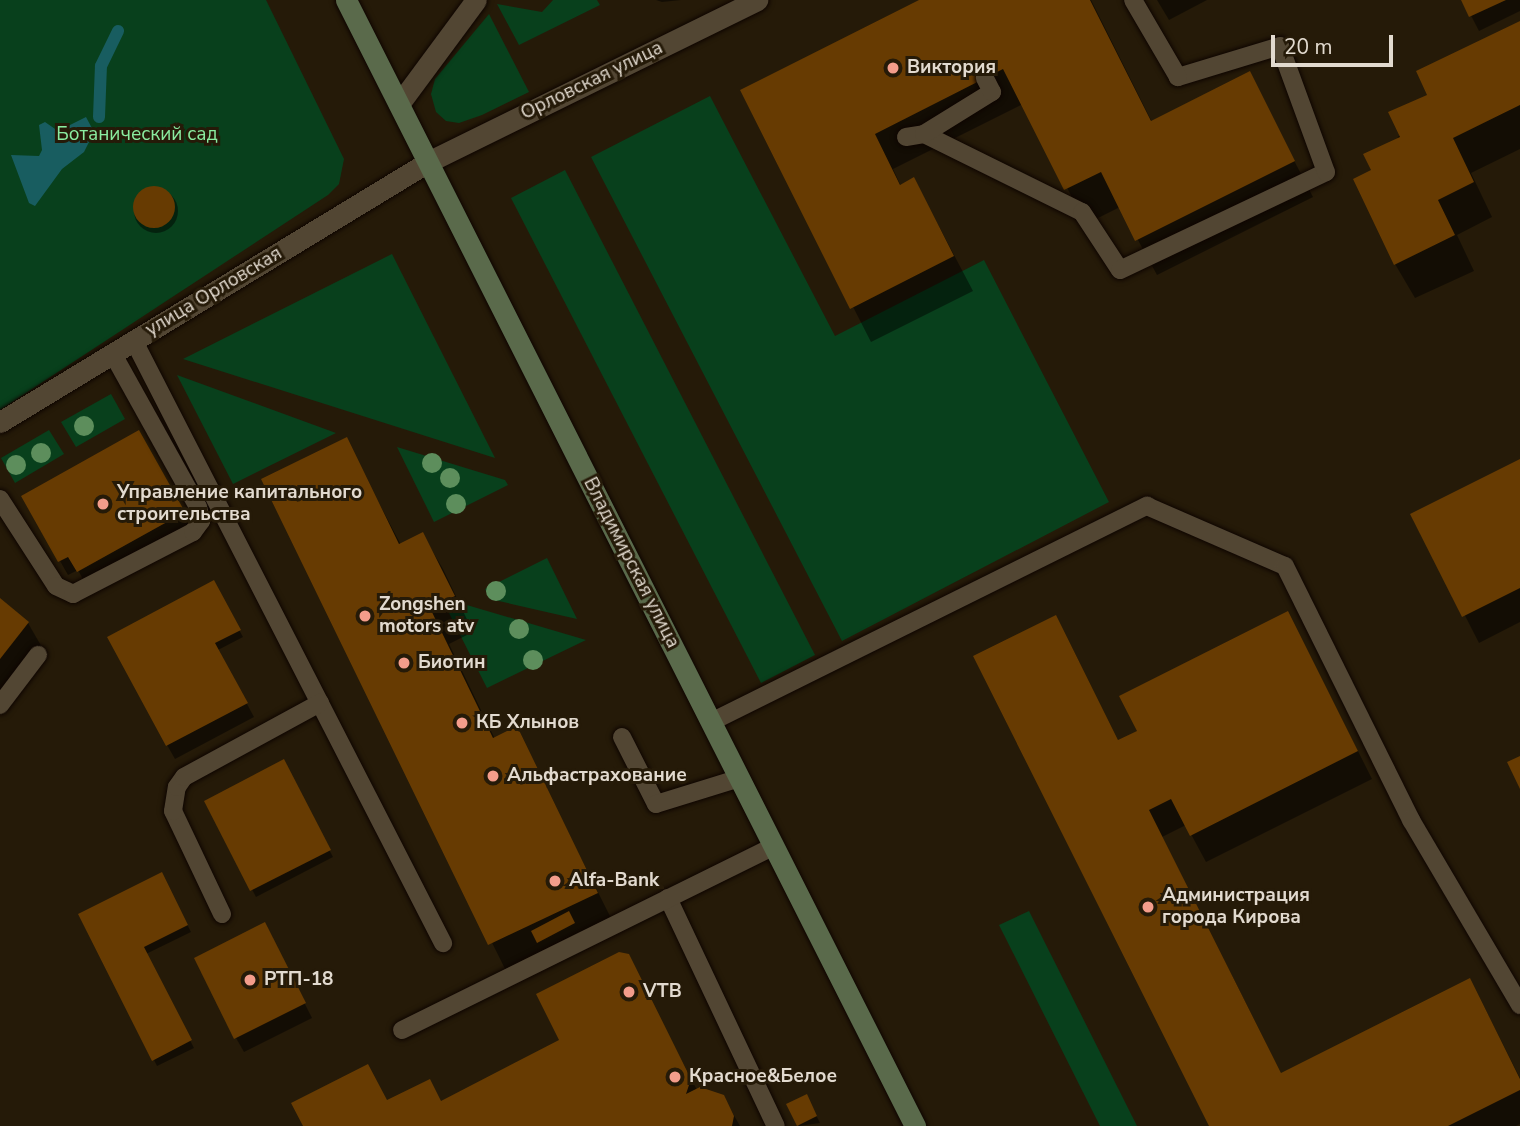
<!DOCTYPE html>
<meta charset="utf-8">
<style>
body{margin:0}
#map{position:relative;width:1520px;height:1126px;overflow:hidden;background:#251a08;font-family:"Nunito Sans",sans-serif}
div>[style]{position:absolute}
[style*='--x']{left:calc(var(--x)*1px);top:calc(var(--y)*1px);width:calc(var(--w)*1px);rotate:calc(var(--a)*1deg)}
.green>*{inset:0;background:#08401c}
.water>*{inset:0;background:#185d60}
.shadow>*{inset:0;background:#0007}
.round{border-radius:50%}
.stream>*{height:12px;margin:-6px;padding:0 6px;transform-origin:6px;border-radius:6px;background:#185d60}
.building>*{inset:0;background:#673b02}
.roads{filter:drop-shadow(0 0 2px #0e0500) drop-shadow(0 0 2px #0e0500)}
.lane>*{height:18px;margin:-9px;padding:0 9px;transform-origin:9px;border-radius:9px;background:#524633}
.street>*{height:21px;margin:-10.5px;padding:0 10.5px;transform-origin:10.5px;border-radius:10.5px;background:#524633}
.secondary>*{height:21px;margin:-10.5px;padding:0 10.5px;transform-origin:10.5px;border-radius:10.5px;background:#5a6a4b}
.trees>*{width:20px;height:20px;margin:-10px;border-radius:50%;background:#5d8e5c}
.dots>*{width:19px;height:19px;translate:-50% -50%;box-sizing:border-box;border:4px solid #251a08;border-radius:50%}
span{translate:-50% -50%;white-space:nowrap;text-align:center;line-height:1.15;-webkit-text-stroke:6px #251a08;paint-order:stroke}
.poi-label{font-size:19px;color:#e2dacf;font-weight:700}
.left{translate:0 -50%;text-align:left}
.street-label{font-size:19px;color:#e2dacf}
.park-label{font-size:19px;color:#8aeca0}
.scale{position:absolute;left:1271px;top:35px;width:122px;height:32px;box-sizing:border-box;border:4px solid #e2dacf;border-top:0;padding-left:9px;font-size:21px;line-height:24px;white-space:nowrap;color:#e2dacf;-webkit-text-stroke:5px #251a08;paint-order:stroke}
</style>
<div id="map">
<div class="green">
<div style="clip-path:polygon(0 0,266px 0,344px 159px,339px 184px,328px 195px,0 410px)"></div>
<div style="clip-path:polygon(553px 0,597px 0,600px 5px,519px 45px,497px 4px,542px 12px)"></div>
<div style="clip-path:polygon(489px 14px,529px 92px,482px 115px,459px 123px,446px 121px,436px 112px,431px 94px,435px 79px)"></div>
<div style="clip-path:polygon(710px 96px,835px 336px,984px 260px,1109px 502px,842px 641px,591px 157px)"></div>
<div style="clip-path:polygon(565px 170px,815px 655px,761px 683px,511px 198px)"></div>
<div style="clip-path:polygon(392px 254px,495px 458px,183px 359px)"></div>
<div style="clip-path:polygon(177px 375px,336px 433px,233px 484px)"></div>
<div style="clip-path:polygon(111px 394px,125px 419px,76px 447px,61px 422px)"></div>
<div style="clip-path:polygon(49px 430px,64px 454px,15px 483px,1px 458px)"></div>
<div style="clip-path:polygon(397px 447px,505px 480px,508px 485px,434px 522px)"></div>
<div style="clip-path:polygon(547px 558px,577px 619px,490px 599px,485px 589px)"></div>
<div style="clip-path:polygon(460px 603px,586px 640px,487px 688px,447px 609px)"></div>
<div style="clip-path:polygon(1029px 911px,1137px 1126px,1100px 1126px,999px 925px)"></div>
</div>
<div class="water">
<div style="clip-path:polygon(86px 117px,94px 132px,84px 152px,62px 169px,35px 206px,29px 203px,11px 155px,39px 156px,42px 150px,39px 125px,45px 122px,58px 131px)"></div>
</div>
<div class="shadow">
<div style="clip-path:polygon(656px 0,681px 0,662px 2px)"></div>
<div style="clip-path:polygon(922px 0,1091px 0,1152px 122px,1249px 74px,1313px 197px,1157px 275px,1120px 207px,1086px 224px,1023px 104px,893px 169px,901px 186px,914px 179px,973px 291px,871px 342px,742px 90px)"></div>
<div style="clip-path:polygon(1157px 0,1207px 0,1169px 20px)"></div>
<div style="clip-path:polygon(1463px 0,1520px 0,1520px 11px,1479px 31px)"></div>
<div style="clip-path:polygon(1520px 23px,1520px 149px,1471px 173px,1492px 217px,1457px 235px,1474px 271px,1415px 298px,1395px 264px,1373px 171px,1429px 95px)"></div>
<div class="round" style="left:134px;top:189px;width:44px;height:44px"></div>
<div style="clip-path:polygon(139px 432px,192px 527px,86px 585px,78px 570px,68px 575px,24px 497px)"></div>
<div style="clip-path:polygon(346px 440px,401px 545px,423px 535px,443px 569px,473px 632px,449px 644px,495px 739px,516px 729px,616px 928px,510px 979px,263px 480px)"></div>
<div style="clip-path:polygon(1520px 461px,1520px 622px,1479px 643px,1413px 514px)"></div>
<div style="clip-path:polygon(213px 582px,243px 637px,218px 650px,254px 717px,175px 759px,167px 745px)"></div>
<div style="clip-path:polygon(0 601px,28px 623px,43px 649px,0 704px)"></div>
<div style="clip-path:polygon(1302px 640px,1372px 779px,1206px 862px,1186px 825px,1162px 837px,1282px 1075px,1484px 1007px,1520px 1078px,1520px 1124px,1516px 1126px,1211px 1126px,1070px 644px,1119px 742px)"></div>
<div style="clip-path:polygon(283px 761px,333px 857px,256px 897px,206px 802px)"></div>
<div style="clip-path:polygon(165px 881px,191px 932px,146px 954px,194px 1048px,157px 1066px,81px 914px)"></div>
<div style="clip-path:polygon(272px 939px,312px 1018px,244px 1052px,236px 1038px)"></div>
<div style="clip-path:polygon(628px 956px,698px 1092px,723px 1096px,740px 1126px,305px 1126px,388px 1102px,442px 1103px,562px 1041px)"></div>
<div style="clip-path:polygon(810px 1103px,820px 1123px,799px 1126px,788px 1105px)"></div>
</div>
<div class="stream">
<div style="--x:99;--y:117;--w:51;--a:-87.8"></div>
<div style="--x:101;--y:66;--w:39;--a:-64"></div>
</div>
<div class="building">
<div style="clip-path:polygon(919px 0,1090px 0,1151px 121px,1250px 71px,1295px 161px,1135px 241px,1101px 172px,1064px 190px,1003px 69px,875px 134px,900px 185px,914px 177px,954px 256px,850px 309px,740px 90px)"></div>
<div style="clip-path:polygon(1461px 0,1506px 0,1469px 17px)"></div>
<div style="clip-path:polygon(1520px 21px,1520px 105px,1453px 138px,1474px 182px,1438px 200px,1455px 235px,1394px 265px,1353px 179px,1371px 170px,1363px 154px,1400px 137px,1388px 112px,1427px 95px,1416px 71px)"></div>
<div class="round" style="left:133px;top:186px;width:42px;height:42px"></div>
<div style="clip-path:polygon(139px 430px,185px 512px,77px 572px,68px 557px,58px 562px,21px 496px)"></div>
<div style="clip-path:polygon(347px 437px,399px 544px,423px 532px,455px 596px,430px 608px,493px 738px,517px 726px,598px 893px,488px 945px,261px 479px)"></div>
<div style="clip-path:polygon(1520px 459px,1520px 588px,1462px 617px,1410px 514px)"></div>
<div style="clip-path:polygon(214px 580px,241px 630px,215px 643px,248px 703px,166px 746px,107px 637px)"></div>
<div style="clip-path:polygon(0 598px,29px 622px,0 659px)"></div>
<div style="clip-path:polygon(1288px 611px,1358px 751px,1190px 836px,1171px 799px,1149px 810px,1281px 1073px,1470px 978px,1520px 1079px,1520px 1090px,1448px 1126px,1209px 1126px,973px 656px,1056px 615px,1118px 740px,1137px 731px,1119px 696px)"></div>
<div style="clip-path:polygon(1520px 756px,1520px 789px,1507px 762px)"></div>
<div style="clip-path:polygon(284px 759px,331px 850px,250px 891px,204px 801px)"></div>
<div style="clip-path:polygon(162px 872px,188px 925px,144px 947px,192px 1040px,152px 1061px,78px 914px)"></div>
<div style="clip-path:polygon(569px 911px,575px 923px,537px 943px,531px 931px)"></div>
<div style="clip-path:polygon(265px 922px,306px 1003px,234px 1039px,194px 958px)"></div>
<div style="clip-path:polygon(619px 952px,629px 954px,691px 1079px,686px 1094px,700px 1087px,724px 1095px,734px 1116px,732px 1126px,303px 1126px,291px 1103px,368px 1064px,387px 1100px,430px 1079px,441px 1101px,559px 1040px,536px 994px)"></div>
<div style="clip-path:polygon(807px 1094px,817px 1116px,797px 1126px,786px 1104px)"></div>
</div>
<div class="roads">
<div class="lane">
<div style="--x:924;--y:134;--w:176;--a:26.3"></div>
<div style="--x:1082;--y:212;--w:69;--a:56.8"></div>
<div style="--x:1120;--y:270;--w:228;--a:-25.4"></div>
<div style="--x:1326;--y:172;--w:134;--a:-110.1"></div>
<div style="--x:1280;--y:46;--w:107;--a:163.1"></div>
<div style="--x:1178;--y:77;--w:89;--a:-120.3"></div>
<div style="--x:906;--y:137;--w:18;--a:-9"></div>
<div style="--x:924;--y:134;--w:80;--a:-31.7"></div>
<div style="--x:992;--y:92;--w:16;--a:-117"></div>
<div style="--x:134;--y:341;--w:677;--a:62.83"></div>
<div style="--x:0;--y:499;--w:103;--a:57.2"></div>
<div style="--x:56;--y:586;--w:19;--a:25"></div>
<div style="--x:73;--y:594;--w:135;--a:-27.3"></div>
<div style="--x:193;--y:532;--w:14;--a:-54"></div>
<div style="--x:201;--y:521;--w:14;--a:-102"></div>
<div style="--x:198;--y:507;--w:175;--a:-119.1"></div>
<div style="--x:0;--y:705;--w:63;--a:-52.8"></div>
<div style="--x:711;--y:722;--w:487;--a:-26.4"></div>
<div style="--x:1147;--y:506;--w:150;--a:23.5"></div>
<div style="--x:1285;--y:566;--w:284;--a:63.6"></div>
<div style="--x:1411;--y:820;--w:215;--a:59.5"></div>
<div style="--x:622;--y:737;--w:75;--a:63.1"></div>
<div style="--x:656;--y:804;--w:88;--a:-17.2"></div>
<div style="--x:668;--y:898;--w:252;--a:64.7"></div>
<div style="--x:222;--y:914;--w:114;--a:-115.4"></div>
<div style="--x:173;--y:811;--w:24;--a:-81"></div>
<div style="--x:177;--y:787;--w:12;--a:-55"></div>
<div style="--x:184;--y:777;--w:155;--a:-28.6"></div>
<div style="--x:402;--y:1030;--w:415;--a:-26.3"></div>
</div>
<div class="street">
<div style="--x:399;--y:104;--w:129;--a:-53.5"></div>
<div style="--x:0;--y:422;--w:501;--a:-31.28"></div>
<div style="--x:428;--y:162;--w:367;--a:-26.2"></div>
</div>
<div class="secondary">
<div style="--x:346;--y:0;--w:1262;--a:63.19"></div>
</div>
</div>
<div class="trees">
<div style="left:84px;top:426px"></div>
<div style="left:41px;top:453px"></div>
<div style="left:432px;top:463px"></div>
<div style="left:16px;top:465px"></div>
<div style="left:450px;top:478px"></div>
<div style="left:456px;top:504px"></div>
<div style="left:496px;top:591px"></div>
<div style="left:519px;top:629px"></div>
<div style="left:533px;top:660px"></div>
</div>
<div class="dots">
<div style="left:893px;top:68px;background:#f49d8b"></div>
<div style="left:103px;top:504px;background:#f49d8b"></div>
<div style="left:365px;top:616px;background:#f49d8b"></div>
<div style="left:404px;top:663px;background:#f49d8b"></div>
<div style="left:462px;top:723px;background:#f49d8b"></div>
<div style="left:493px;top:776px;background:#f49d8b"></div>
<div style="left:555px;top:881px;background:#f49d8b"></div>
<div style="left:1148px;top:907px;background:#f49d8b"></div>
<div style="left:250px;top:980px;background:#f49d8b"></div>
<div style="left:629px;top:992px;background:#f49d8b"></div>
<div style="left:675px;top:1077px;background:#f49d8b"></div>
</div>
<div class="poi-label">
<span class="left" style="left:907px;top:68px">Виктория</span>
<span class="left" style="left:117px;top:504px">Управление капитального<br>строительства</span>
<span class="left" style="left:379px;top:616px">Zongshen<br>motors atv</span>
<span class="left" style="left:418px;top:663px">Биотин</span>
<span class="left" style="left:476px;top:723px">КБ Хлынов</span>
<span class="left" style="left:507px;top:776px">Альфастрахование</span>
<span class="left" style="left:569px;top:881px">Alfa-Bank</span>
<span class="left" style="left:1162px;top:907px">Администрация<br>города Кирова</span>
<span class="left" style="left:264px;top:980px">РТП-18</span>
<span class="left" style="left:643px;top:992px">VTB</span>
<span class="left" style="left:689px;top:1077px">Красное&amp;Белое</span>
</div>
<div class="street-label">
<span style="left:592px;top:81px;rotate:-26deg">Орловская улица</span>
<span style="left:214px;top:292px;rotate:-31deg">улица Орловская</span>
<span style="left:631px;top:563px;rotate:63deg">Владимирская улица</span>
</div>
<div class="park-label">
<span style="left:137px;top:135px">Ботанический сад</span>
</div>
<div class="scale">20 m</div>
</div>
